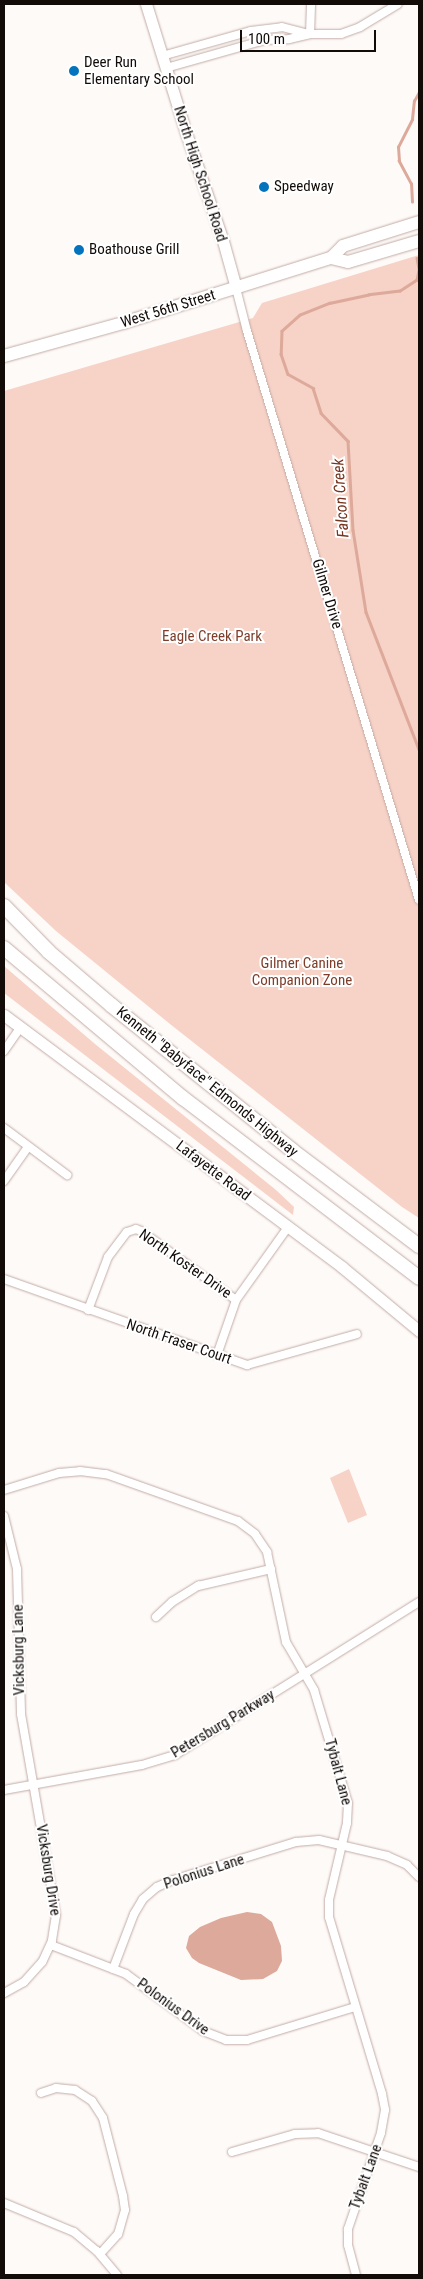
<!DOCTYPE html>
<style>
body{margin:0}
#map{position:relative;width:423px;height:2279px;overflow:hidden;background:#fefaf8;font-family:"Roboto Condensed",sans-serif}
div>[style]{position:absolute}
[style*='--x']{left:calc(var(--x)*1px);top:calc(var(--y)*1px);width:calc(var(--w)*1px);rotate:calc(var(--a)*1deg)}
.green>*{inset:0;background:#f7d2c7}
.water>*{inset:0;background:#dda99a}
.stream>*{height:2.5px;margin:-1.25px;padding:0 1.25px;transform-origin:1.25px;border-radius:1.25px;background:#dda99a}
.roads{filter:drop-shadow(0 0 1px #c2aca5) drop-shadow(0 0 1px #c2aca5)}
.street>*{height:8px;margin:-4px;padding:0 4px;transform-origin:4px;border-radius:4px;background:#fff}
.secondary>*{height:11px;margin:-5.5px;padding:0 5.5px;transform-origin:5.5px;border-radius:5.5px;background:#fff}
.primary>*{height:12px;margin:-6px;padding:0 6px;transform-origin:6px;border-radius:6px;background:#fff}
.highway>*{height:14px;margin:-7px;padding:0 7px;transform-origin:7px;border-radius:7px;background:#fff}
.dots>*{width:14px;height:14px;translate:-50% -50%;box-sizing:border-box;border:2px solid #fff;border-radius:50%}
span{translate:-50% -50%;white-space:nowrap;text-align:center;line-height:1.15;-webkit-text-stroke:4px #fff;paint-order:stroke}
.poi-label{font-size:15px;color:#120b08}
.left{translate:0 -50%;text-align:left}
.street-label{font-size:15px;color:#120b08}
.park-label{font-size:15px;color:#7e3d2a}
.water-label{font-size:16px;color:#743420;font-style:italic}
.frame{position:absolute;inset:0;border:5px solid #120b08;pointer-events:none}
.scale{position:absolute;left:240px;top:30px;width:136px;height:22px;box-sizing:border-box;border:2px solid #120b08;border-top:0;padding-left:6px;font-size:15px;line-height:18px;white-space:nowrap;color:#120b08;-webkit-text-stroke:4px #fff;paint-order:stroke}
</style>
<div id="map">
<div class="green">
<div style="clip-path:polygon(419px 255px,419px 1218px,402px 1207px,170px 1024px,56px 931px,4px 882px,4px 391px,253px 318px,262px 303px)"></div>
<div style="clip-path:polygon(4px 966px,95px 1044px,276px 1190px,294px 1207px,293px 1215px,4px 993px)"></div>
<div style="clip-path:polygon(349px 1469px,367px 1515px,348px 1523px,330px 1478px)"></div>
</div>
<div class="water">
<div style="clip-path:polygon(247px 1912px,261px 1914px,272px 1922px,281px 1946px,282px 1961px,277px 1971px,263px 1979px,241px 1980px,199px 1963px,192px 1958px,186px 1948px,189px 1936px,200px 1927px,221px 1918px)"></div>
</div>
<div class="stream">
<div style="--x:412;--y:202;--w:18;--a:-93"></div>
<div style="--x:411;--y:184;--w:26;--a:-118"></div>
<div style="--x:399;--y:161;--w:14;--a:-94"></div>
<div style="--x:398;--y:147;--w:31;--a:-63"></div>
<div style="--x:412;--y:119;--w:18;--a:-84"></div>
<div style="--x:414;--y:101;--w:10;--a:-61"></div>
<div style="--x:417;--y:258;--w:10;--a:79"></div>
<div style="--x:419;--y:270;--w:10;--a:101"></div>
<div style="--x:417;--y:280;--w:20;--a:147"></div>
<div style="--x:400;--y:291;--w:31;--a:173"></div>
<div style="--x:369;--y:295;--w:40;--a:168"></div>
<div style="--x:330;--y:303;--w:32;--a:158"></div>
<div style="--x:300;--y:315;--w:24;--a:138"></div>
<div style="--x:282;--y:331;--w:23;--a:92"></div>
<div style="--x:281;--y:354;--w:21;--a:71"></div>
<div style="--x:288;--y:374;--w:29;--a:29"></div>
<div style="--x:313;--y:388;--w:26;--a:72"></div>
<div style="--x:321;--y:413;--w:39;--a:46"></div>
<div style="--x:348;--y:441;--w:89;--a:86.8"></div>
<div style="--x:353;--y:530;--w:83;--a:81"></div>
<div style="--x:366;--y:612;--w:147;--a:68.9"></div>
</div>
<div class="roads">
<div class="street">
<div style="--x:310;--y:34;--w:30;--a:-88"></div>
<div style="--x:162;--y:56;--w:92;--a:-15.7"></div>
<div style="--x:251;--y:31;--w:31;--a:-7"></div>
<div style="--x:282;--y:27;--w:27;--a:15"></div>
<div style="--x:166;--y:68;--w:103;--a:-15.8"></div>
<div style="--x:265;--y:40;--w:24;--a:-2"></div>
<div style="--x:289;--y:39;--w:22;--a:-13"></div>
<div style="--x:310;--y:34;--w:31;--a:0"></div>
<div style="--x:341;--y:34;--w:20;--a:-20"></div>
<div style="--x:360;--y:27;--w:44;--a:-31.2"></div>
<div style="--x:236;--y:288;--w:44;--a:75.7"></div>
<div style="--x:247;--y:331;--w:594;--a:73.18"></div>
<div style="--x:4;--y:1051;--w:29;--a:-55"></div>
<div style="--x:4;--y:1128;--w:79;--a:36.7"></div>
<div style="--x:4;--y:1181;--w:42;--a:-54.8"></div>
<div style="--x:4;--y:1279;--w:258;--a:19.5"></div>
<div style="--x:247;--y:1365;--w:114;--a:-15.7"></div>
<div style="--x:88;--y:1310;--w:57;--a:-69.3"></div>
<div style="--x:108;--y:1257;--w:31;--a:-53"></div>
<div style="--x:127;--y:1232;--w:9;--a:-18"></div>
<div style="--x:136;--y:1229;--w:5;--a:22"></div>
<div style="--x:141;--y:1231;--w:117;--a:36"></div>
<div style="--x:217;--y:1355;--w:58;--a:-70.9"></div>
<div style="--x:236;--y:1300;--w:90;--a:-54.5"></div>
<div style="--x:4;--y:1490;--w:58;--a:-17.2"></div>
<div style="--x:59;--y:1473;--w:21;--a:-5"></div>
<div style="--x:80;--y:1471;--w:26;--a:7"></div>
<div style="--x:106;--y:1474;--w:140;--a:19.6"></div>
<div style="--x:238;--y:1521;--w:21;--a:37"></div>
<div style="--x:255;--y:1534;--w:22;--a:56"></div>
<div style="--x:267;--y:1552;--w:92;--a:78.1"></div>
<div style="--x:286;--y:1642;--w:56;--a:59.7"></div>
<div style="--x:314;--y:1690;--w:118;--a:73.3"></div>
<div style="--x:348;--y:1803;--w:20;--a:93"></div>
<div style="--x:347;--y:1823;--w:79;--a:103.2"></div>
<div style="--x:329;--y:1900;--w:17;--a:90"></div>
<div style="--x:329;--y:1917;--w:185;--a:73.3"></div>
<div style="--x:382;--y:2094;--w:16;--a:79"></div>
<div style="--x:385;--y:2110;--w:23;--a:100"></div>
<div style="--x:381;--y:2133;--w:102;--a:109"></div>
<div style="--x:348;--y:2229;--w:16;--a:90"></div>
<div style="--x:348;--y:2245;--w:31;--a:75"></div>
<div style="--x:4;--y:1516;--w:55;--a:76.2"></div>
<div style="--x:17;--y:1569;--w:145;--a:88.4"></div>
<div style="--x:21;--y:1714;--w:204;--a:80.1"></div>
<div style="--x:56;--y:1915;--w:26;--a:99"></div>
<div style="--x:52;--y:1941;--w:23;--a:115"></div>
<div style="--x:42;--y:1962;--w:27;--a:132"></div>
<div style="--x:24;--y:1982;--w:23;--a:151"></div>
<div style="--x:156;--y:1617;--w:22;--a:-43"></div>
<div style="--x:172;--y:1602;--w:31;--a:-32"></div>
<div style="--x:198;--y:1586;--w:75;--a:-13.1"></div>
<div style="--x:4;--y:1790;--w:140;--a:-10.3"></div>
<div style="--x:142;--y:1765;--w:34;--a:-17"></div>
<div style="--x:175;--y:1755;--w:288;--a:-32.1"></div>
<div style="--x:51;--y:1945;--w:80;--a:21.1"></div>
<div style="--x:126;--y:1974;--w:96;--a:36.5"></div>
<div style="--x:203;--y:2031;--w:25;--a:21"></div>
<div style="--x:226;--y:2040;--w:21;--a:0"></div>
<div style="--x:247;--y:2040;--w:113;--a:-17"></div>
<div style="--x:113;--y:1969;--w:59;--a:-69.1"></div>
<div style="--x:134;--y:1914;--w:17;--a:-59"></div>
<div style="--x:143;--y:1899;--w:18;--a:-41"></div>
<div style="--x:157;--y:1887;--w:17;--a:-24"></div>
<div style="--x:173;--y:1880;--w:129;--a:-17.2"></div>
<div style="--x:296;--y:1842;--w:23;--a:-5"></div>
<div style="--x:319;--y:1840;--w:70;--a:13.2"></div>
<div style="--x:387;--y:1856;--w:22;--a:24"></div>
<div style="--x:407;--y:1865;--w:17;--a:45"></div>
<div style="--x:41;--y:2093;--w:16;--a:-18"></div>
<div style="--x:56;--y:2088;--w:19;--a:6"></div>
<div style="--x:75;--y:2090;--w:20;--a:33"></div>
<div style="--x:92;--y:2101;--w:20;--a:57"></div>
<div style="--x:103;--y:2118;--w:81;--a:75.6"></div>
<div style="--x:123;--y:2196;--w:14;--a:82"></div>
<div style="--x:125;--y:2210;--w:25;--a:106"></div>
<div style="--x:118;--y:2234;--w:27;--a:132"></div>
<div style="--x:232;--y:2152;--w:66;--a:-15.9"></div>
<div style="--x:295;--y:2134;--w:23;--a:-2"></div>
<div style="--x:318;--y:2133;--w:107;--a:18.6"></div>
<div style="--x:4;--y:2203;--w:76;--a:22.5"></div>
<div style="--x:74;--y:2232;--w:30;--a:40"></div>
<div style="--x:97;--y:2251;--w:31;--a:50"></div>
</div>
<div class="secondary">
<div style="--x:146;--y:4;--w:135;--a:72.8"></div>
<div style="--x:186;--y:133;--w:114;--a:71.1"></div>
<div style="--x:223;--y:241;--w:49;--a:74.5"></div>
<div style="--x:4;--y:1015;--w:422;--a:36.7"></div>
<div style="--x:342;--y:1267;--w:100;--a:39.7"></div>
</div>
<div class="primary">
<div style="--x:331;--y:258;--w:17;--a:13"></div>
<div style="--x:348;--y:262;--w:74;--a:-16.5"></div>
<div style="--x:4;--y:356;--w:123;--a:-15.5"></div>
<div style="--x:123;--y:323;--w:218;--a:-17.4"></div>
<div style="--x:331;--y:258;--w:17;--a:-45"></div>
<div style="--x:343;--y:246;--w:80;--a:-17.5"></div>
</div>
<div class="highway">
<div style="--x:4;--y:906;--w:64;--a:45.6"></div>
<div style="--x:49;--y:952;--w:82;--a:40.5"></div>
<div style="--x:111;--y:1005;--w:233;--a:38.7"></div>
<div style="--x:293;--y:1151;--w:158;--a:37"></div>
<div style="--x:4;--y:948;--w:234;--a:40"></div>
<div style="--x:183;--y:1098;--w:297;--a:37.3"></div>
</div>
</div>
<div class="dots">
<div style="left:74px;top:71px;background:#0473be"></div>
<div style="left:264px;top:187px;background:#0473be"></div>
<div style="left:79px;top:250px;background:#0473be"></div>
</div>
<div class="poi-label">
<span class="left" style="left:84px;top:71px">Deer Run<br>Elementary School</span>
<span class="left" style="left:274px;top:187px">Speedway</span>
<span class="left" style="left:89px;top:250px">Boathouse Grill</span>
</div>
<div class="street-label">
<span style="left:200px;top:174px;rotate:72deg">North High School Road</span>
<span style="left:168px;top:309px;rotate:-17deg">West 56th Street</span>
<span style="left:327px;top:594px;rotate:73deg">Gilmer Drive</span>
<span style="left:207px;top:1082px;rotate:39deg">Kenneth "Babyface" Edmonds Highway</span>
<span style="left:213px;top:1171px;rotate:37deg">Lafayette Road</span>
<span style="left:185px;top:1264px;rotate:35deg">North Koster Drive</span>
<span style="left:179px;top:1342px;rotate:19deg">North Fraser Court</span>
<span style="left:19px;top:1650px;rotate:-91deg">Vicksburg Lane</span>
<span style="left:223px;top:1724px;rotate:-31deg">Petersburg Parkway</span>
<span style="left:338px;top:1772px;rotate:75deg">Tybalt Lane</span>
<span style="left:48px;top:1870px;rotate:81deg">Vicksburg Drive</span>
<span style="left:204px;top:1872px;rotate:-18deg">Polonius Lane</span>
<span style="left:173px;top:2007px;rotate:36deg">Polonius Drive</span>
<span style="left:366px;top:2177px;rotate:-70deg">Tybalt Lane</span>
</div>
<div class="park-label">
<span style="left:212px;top:637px">Eagle Creek Park</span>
<span style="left:302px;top:972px">Gilmer Canine<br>Companion Zone</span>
</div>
<div class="water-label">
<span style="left:341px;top:498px;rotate:-94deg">Falcon Creek</span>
</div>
<div class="frame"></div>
<div class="scale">100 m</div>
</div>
